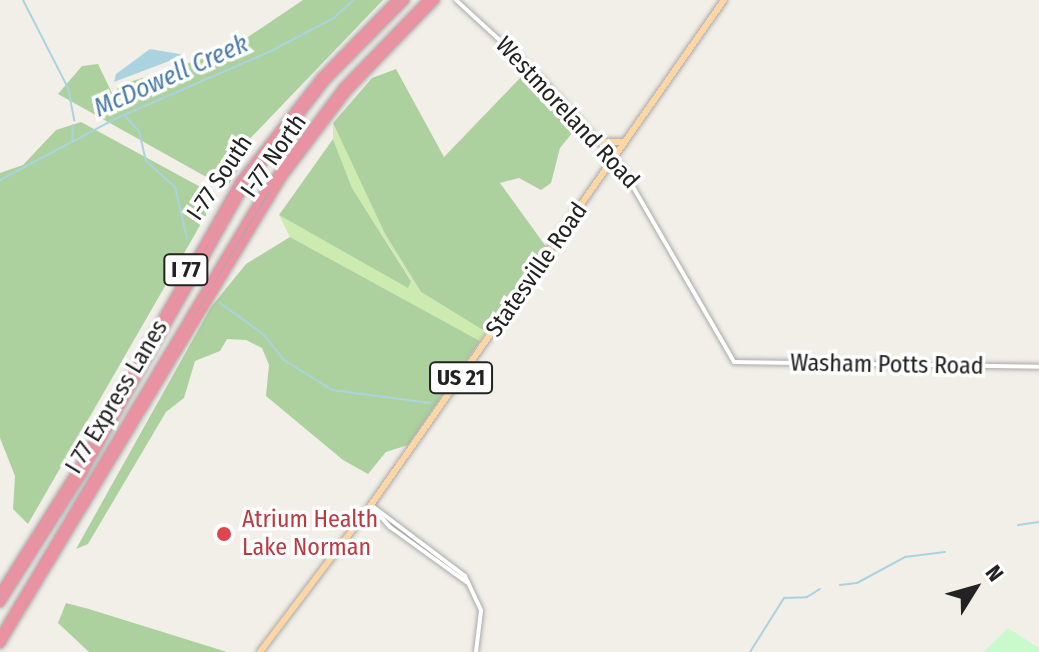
<!DOCTYPE html>
<style>
body{margin:0}
#map{position:relative;width:1039px;height:652px;overflow:hidden;background:#f2efe9;font-family:"Fira Sans Condensed",sans-serif}
div>[style]{position:absolute}
[style*='--x']{left:calc(var(--x)*1px);top:calc(var(--y)*1px);width:calc(var(--w)*1px);rotate:calc(var(--a)*1deg)}
.grass>*{inset:0;background:#cdebb0}
.forest>*{inset:0;background:#add19e}
.park>*{inset:0;background:#c8facc}
.water>*{inset:0;background:#aad3df}
.stream>*{height:2px;margin:-1px;padding:0 1px;transform-origin:1px;border-radius:1px;background:#aad3df}
.roads{filter:drop-shadow(0 0 2px #a9a9a9) drop-shadow(0 0 2px #a9a9a9)}
.tertiary>*{height:4px;margin:-2px;padding:0 2px;transform-origin:2px;border-radius:2px;background:#fff}
.primary>*{height:6px;margin:-3px;padding:0 3px;transform-origin:3px;border-radius:3px;background:#fcd6a4}
.motorway>*{height:7px;margin:-3.5px;padding:0 3.5px;transform-origin:3.5px;border-radius:3.5px;background:#e892a2}
.dots>*{width:22px;height:22px;translate:-50% -50%;box-sizing:border-box;border:4px solid #fff;border-radius:50%}
span{translate:-50% -50%;white-space:nowrap;text-align:center;line-height:1.15;-webkit-text-stroke:7px #fff;paint-order:stroke}
.shield-label span{padding:2px 6px;background:#fff;border:2px solid;border-radius:6px;-webkit-text-stroke-width:0}
.shield-label{font-size:22px;color:#222;font-weight:700}
.street-label{font-size:24px;color:#222}
.health-label{font-size:24px;color:#be3a42}
.left{translate:0 -50%;text-align:left}
.water-label{font-size:26px;color:#4a7aab;font-style:italic}
.north{position:absolute;left:935px;top:548px;width:80px;height:80px;-webkit-text-stroke:6px #fff;paint-order:stroke;rotate:53deg;font-size:22px;font-weight:700;line-height:32px;text-align:center;color:#222}
.north::after{content:'';display:block;margin:auto;width:28px;height:36px;background:#222;clip-path:polygon(50% 0,100% 100%,50% 72%,0 100%)}
</style>
<div id="map">
<div class="grass">
<div style="clip-path:polygon(333px 123px,385px 234px,421px 292px,486px 332px,480px 341px,290px 237px,279px 215px,408px 287px,411px 280px,352px 188px,333px 139px)"></div>
</div>
<div class="forest">
<div style="clip-path:polygon(303px 0,383px 0,241px 148px,240px 167px,226px 188px,58px 94px,82px 66px,98px 64px,113px 95px,120px 85px,227px 51px)"></div>
<div style="clip-path:polygon(396px 69px,444px 157px,523px 75px,577px 127px,560px 148px,551px 183px,541px 190px,519px 178px,500px 183px,547px 248px,486px 332px,421px 292px,385px 234px,333px 123px,372px 78px)"></div>
<div style="clip-path:polygon(81px 122px,217px 196px,28px 524px,13px 509px,15px 476px,0 438px,0 173px,23px 165px,56px 130px)"></div>
<div style="clip-path:polygon(333px 139px,352px 188px,411px 281px,408px 288px,279px 215px)"></div>
<div style="clip-path:polygon(290px 237px,480px 341px,408px 445px,386px 452px,368px 474px,343px 460px,266px 396px,269px 365px,262px 348px,246px 340px,227px 339px,220px 351px,195px 361px,184px 398px,166px 412px,88px 544px,76px 549px,211px 307px,246px 264px)"></div>
<div style="clip-path:polygon(66px 603px,89px 609px,227px 652px,89px 652px,58px 623px)"></div>
</div>
<div class="park">
<div style="clip-path:polygon(1008px 628px,1039px 648px,1039px 652px,983px 652px)"></div>
</div>
<div class="water">
<div style="clip-path:polygon(150px 49px,185px 55px,114px 82px,116px 74px)"></div>
</div>
<div class="stream">
<div style="--x:23;--y:0;--w:99;--a:62.9"></div>
<div style="--x:68;--y:88;--w:33;--a:79"></div>
<div style="--x:125;--y:116;--w:21;--a:47"></div>
<div style="--x:139;--y:131;--w:31;--a:77"></div>
<div style="--x:146;--y:161;--w:39;--a:42"></div>
<div style="--x:175;--y:187;--w:53;--a:77"></div>
<div style="--x:72;--y:142;--w:17;--a:-87"></div>
<div style="--x:0;--y:180;--w:132;--a:-27.9"></div>
<div style="--x:117;--y:118;--w:166;--a:-23.5"></div>
<div style="--x:269;--y:52;--w:73;--a:-27.6"></div>
<div style="--x:334;--y:18;--w:26;--a:-43"></div>
<div style="--x:220;--y:303;--w:53;--a:35.8"></div>
<div style="--x:263;--y:334;--w:33;--a:51"></div>
<div style="--x:284;--y:360;--w:57;--a:32"></div>
<div style="--x:332;--y:390;--w:99;--a:7.6"></div>
<div style="--x:1018;--y:525;--w:21;--a:-8"></div>
<div style="--x:840;--y:585;--w:17;--a:-7"></div>
<div style="--x:857;--y:583;--w:55;--a:-28.4"></div>
<div style="--x:905;--y:557;--w:40;--a:-7.1"></div>
<div style="--x:750;--y:652;--w:64;--a:-57.8"></div>
<div style="--x:784;--y:598;--w:23;--a:-2"></div>
<div style="--x:807;--y:597;--w:15;--a:-32"></div>
</div>
<div class="roads">
<div class="tertiary">
<div style="--x:456;--y:0;--w:117;--a:42.6"></div>
<div style="--x:542;--y:79;--w:118;--a:47.8"></div>
<div style="--x:621;--y:166;--w:226;--a:60"></div>
<div style="--x:734;--y:362;--w:305;--a:0.9"></div>
<div style="--x:371;--y:505;--w:118;--a:37.1"></div>
<div style="--x:465;--y:576;--w:38;--a:65"></div>
<div style="--x:481;--y:611;--w:41;--a:97"></div>
<div style="--x:372;--y:507;--w:27;--a:48"></div>
<div style="--x:390;--y:527;--w:96;--a:35.7"></div>
</div>
<div class="primary">
<div style="--x:600;--y:142;--w:24;--a:0"></div>
<div style="--x:260;--y:652;--w:184;--a:-52.9"></div>
<div style="--x:371;--y:505;--w:616;--a:-55.05"></div>
</div>
<div class="motorway">
<div style="--x:0;--y:591;--w:143;--a:-57.9"></div>
<div style="--x:76;--y:470;--w:332;--a:-60.6"></div>
<div style="--x:239;--y:181;--w:132;--a:-52.1"></div>
<div style="--x:320;--y:77;--w:107;--a:-45.8"></div>
<div style="--x:0;--y:603;--w:153;--a:-57.6"></div>
<div style="--x:82;--y:474;--w:332;--a:-60.6"></div>
<div style="--x:245;--y:185;--w:131;--a:-52.4"></div>
<div style="--x:325;--y:81;--w:114;--a:-45.4"></div>
<div style="--x:0;--y:634;--w:516;--a:-59.21"></div>
<div style="--x:264;--y:191;--w:130;--a:-53.1"></div>
<div style="--x:342;--y:87;--w:121;--a:-46"></div>
<div style="--x:0;--y:644;--w:546;--a:-58.87"></div>
<div style="--x:282;--y:177;--w:108;--a:-52.9"></div>
<div style="--x:347;--y:91;--w:127;--a:-46"></div>
</div>
</div>
<div class="dots">
<div style="left:224px;top:534px;background:#e0444e"></div>
</div>
<div class="shield-label">
<span style="left:186px;top:270px">I 77</span>
<span style="left:461px;top:378px">US 21</span>
</div>
<div class="street-label">
<span style="left:567px;top:113px;rotate:47deg">Westmoreland Road</span>
<span style="left:274px;top:156px;rotate:-55deg">I-77 North</span>
<span style="left:220px;top:178px;rotate:-56deg">I-77 South</span>
<span style="left:537px;top:270px;rotate:-55deg">Statesville Road</span>
<span style="left:887px;top:365px;rotate:1deg">Washam Potts Road</span>
<span style="left:117px;top:397px;rotate:-59deg">I 77 Express Lanes</span>
</div>
<div class="health-label">
<span class="left" style="left:242px;top:534px">Atrium Health<br>Lake Norman</span>
</div>
<div class="water-label">
<span style="left:171px;top:76px;rotate:-24deg">McDowell Creek</span>
</div>
<div class="north">N</div>
</div>
